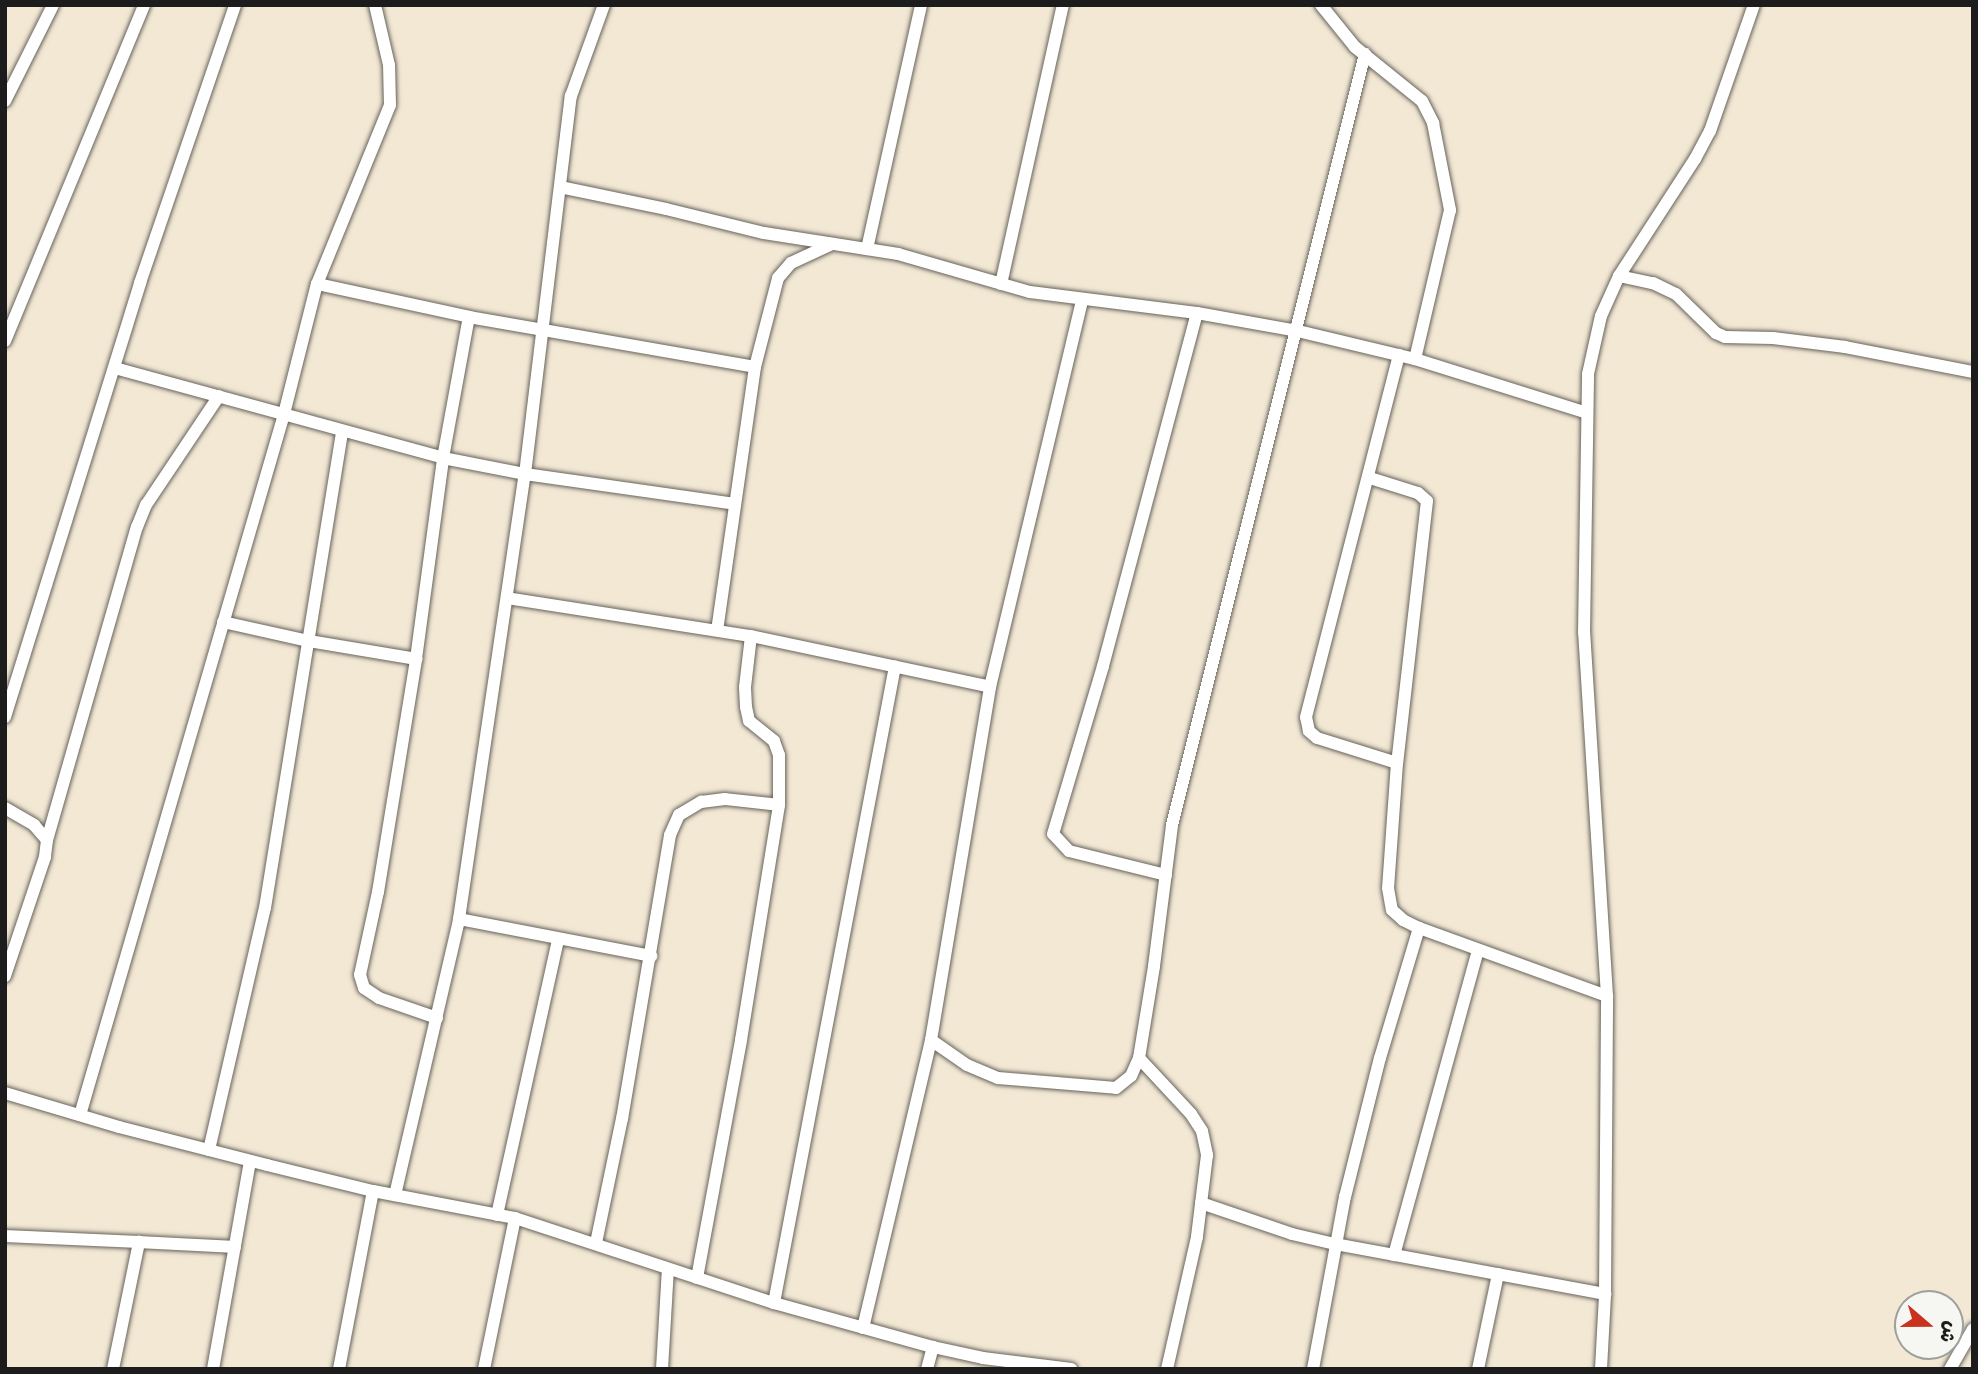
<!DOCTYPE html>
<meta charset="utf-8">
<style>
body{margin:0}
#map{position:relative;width:1978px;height:1374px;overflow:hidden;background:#f2e8d4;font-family:"Indie Flower","Playpen Sans Arabic",sans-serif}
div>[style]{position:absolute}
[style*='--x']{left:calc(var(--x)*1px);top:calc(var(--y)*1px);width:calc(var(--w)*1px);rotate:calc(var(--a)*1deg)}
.roads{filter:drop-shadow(0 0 2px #67635c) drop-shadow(0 0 2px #67635c)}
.street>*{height:12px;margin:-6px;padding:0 6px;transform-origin:6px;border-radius:6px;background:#fff}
span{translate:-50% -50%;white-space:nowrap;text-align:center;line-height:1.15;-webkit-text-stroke:6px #f6f6f2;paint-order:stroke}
.frame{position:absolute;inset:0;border:7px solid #1c1c1c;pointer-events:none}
.north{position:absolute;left:1894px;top:1290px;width:70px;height:70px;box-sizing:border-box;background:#f6f6f2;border:2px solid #9f9f9c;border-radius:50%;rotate:110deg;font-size:19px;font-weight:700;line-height:28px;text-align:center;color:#1c1c1c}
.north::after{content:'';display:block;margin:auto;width:24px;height:32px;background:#c8321e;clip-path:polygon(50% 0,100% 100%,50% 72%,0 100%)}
</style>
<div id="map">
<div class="roads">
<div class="street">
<div style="--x:1321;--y:5;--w:54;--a:51"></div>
<div style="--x:1355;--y:47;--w:86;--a:38.9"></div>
<div style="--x:1422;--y:101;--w:25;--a:63"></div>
<div style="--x:1433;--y:123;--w:89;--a:78.9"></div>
<div style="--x:1450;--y:210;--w:153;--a:103.2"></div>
<div style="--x:5;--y:101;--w:107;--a:-63.4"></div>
<div style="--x:560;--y:187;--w:108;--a:11.7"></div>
<div style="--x:666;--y:209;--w:101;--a:13.8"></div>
<div style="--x:764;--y:233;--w:136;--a:8.9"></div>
<div style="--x:898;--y:254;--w:137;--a:16.1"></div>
<div style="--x:1030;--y:292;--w:168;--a:7.2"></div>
<div style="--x:1197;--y:313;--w:103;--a:10.1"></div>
<div style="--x:1298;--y:331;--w:120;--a:13.5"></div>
<div style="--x:1415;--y:359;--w:180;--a:17.4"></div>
<div style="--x:867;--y:249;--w:250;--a:-77.5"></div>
<div style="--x:1619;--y:276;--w:35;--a:12"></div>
<div style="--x:1653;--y:283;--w:25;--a:26"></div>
<div style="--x:1676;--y:294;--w:56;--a:44.3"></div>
<div style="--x:1716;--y:333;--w:10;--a:24"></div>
<div style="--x:1725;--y:337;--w:48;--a:1.2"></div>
<div style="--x:1773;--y:338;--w:73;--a:7.1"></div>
<div style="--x:1845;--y:347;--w:130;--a:11.1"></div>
<div style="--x:317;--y:284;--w:156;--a:12.2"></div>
<div style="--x:469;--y:317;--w:290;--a:9.9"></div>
<div style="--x:755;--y:367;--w:266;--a:98.2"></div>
<div style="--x:1001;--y:284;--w:286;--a:-77.5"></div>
<div style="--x:5;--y:341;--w:364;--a:-67.5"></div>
<div style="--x:755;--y:367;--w:92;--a:-75.5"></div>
<div style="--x:778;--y:278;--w:20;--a:-49"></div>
<div style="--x:791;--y:263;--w:45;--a:-24.9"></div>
<div style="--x:115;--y:368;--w:340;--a:15.3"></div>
<div style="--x:443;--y:458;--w:84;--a:11"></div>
<div style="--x:525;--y:474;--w:212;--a:8.1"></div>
<div style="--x:1370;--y:478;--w:50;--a:17.4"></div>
<div style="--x:1418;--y:493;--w:12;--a:42"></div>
<div style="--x:1427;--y:501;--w:264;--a:96.5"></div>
<div style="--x:1397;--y:763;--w:125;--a:94.1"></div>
<div style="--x:1388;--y:888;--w:22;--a:80"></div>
<div style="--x:1392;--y:910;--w:15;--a:42"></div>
<div style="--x:1403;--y:920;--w:18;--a:27"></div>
<div style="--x:1419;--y:928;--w:200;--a:19.9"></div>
<div style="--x:507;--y:598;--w:247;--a:8.9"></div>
<div style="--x:751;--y:636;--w:244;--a:12"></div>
<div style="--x:223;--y:622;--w:88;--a:12.5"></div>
<div style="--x:309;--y:641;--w:109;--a:9.5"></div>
<div style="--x:5;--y:717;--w:455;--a:-72.7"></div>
<div style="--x:140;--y:283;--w:294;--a:-71.1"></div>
<div style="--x:1397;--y:763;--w:84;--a:-162.6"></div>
<div style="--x:1317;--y:738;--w:11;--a:-139"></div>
<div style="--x:1309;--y:731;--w:14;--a:-102"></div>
<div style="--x:1306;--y:717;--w:374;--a:-75.6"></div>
<div style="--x:5;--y:808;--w:34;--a:30"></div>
<div style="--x:34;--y:825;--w:20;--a:49"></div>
<div style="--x:47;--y:840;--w:17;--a:97"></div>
<div style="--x:45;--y:857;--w:126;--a:108.6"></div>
<div style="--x:47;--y:840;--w:326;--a:-74"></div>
<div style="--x:137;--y:527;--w:24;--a:-68"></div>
<div style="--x:146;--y:505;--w:131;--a:-56.2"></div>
<div style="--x:1166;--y:875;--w:100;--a:-166.1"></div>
<div style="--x:1069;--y:851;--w:23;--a:-133"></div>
<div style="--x:1053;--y:834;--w:175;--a:-73.4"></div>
<div style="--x:1103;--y:666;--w:365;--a:-75.1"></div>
<div style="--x:459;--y:919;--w:196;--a:10.9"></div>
<div style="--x:437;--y:1018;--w:61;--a:-161"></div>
<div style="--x:379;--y:998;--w:18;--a:-146"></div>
<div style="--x:364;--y:988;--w:14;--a:-107"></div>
<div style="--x:360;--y:975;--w:85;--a:-77.8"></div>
<div style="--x:378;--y:892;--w:236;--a:-80.7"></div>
<div style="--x:416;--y:659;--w:203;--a:-82.3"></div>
<div style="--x:443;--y:458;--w:143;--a:-79.6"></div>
<div style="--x:931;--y:1040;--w:44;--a:34.8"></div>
<div style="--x:967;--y:1065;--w:34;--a:23"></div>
<div style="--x:998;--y:1078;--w:118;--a:4.8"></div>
<div style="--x:1116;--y:1088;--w:19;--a:-39"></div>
<div style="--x:1131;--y:1076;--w:20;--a:-66"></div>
<div style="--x:1139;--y:1058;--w:93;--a:-80.7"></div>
<div style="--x:1154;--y:966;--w:142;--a:-82.7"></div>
<div style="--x:1172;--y:825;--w:795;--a:-75.95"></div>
<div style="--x:1139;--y:1058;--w:76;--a:47.1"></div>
<div style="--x:1191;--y:1114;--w:20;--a:57"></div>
<div style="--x:1202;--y:1131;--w:25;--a:78"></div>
<div style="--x:1207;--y:1155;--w:83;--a:97"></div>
<div style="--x:1197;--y:1237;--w:135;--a:102.8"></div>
<div style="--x:5;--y:1093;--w:119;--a:16.6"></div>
<div style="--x:119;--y:1127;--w:153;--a:14.4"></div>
<div style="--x:267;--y:1165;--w:109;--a:13.8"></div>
<div style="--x:373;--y:1191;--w:145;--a:10.8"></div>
<div style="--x:515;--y:1218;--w:273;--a:18.2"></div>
<div style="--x:774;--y:1303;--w:165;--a:15.5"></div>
<div style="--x:933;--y:1347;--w:51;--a:12.4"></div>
<div style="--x:983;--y:1358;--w:89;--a:7.1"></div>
<div style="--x:80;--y:1115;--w:730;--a:-73.77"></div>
<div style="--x:284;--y:414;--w:134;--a:-75.8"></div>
<div style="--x:317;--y:284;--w:193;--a:-67.8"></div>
<div style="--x:390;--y:105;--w:40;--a:-91.4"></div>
<div style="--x:389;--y:65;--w:62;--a:-103.1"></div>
<div style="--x:209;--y:1150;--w:248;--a:-77"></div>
<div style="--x:265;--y:908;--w:481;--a:-80.8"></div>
<div style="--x:395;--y:1195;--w:283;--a:-76.9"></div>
<div style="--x:459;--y:919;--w:450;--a:-81.6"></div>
<div style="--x:525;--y:474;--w:381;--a:-83.1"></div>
<div style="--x:571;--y:96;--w:97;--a:-70.1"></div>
<div style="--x:1201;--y:1203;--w:96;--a:18.8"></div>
<div style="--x:1292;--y:1234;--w:44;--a:13.1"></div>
<div style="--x:1335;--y:1244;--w:275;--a:10.5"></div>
<div style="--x:497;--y:1215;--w:282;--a:-77.5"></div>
<div style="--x:5;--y:1236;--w:134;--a:2.6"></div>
<div style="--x:596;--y:1243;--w:127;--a:-78.2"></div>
<div style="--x:622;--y:1119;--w:288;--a:-80.4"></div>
<div style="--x:670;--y:835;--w:22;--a:-66"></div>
<div style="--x:679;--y:815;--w:26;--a:-31"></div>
<div style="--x:701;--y:802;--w:24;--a:-7"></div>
<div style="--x:725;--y:799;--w:54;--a:6.3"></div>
<div style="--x:1394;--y:1255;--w:316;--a:-74.6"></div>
<div style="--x:697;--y:1278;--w:242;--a:-79.5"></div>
<div style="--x:741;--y:1040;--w:238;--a:-80.8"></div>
<div style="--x:779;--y:805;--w:50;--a:-90"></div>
<div style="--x:779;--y:755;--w:15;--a:-110"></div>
<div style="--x:774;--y:741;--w:32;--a:-141"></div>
<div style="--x:749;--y:721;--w:14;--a:-102"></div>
<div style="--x:746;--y:707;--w:20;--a:-93"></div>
<div style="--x:745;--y:687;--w:51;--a:-83.3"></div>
<div style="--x:774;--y:1303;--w:648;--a:-79.24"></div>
<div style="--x:863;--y:1328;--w:296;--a:-76.7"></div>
<div style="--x:931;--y:1040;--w:358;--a:-80.5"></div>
<div style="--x:990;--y:687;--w:398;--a:-76.6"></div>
<div style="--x:113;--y:1369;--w:130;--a:-78.4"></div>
<div style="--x:139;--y:1242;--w:96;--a:3"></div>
<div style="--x:213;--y:1369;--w:211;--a:-79.9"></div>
<div style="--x:339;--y:1369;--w:181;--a:-79.2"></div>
<div style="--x:484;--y:1369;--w:154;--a:-78.4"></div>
<div style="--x:662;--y:1369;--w:100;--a:-86.6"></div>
<div style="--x:927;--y:1369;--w:23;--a:-75"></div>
<div style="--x:1313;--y:1369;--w:175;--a:-79.5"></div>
<div style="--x:1345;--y:1197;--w:143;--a:-75.9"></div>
<div style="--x:1380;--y:1058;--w:136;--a:-73.3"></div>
<div style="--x:1478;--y:1369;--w:97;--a:-78.1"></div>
<div style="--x:1601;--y:1369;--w:75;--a:-86.9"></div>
<div style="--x:1605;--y:1294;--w:298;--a:-89.6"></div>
<div style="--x:1607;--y:996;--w:364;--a:-93.6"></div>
<div style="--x:1584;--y:633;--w:259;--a:-89.1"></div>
<div style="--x:1588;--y:374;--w:59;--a:-77.4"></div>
<div style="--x:1601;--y:316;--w:44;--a:-65.8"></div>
<div style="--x:1619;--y:276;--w:140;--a:-57"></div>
<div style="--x:1695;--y:159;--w:32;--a:-62"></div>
<div style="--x:1710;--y:131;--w:133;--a:-70.8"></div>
<div style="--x:1950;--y:1369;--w:46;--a:-60.1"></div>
</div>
</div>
<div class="frame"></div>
<div class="north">ش</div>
</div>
